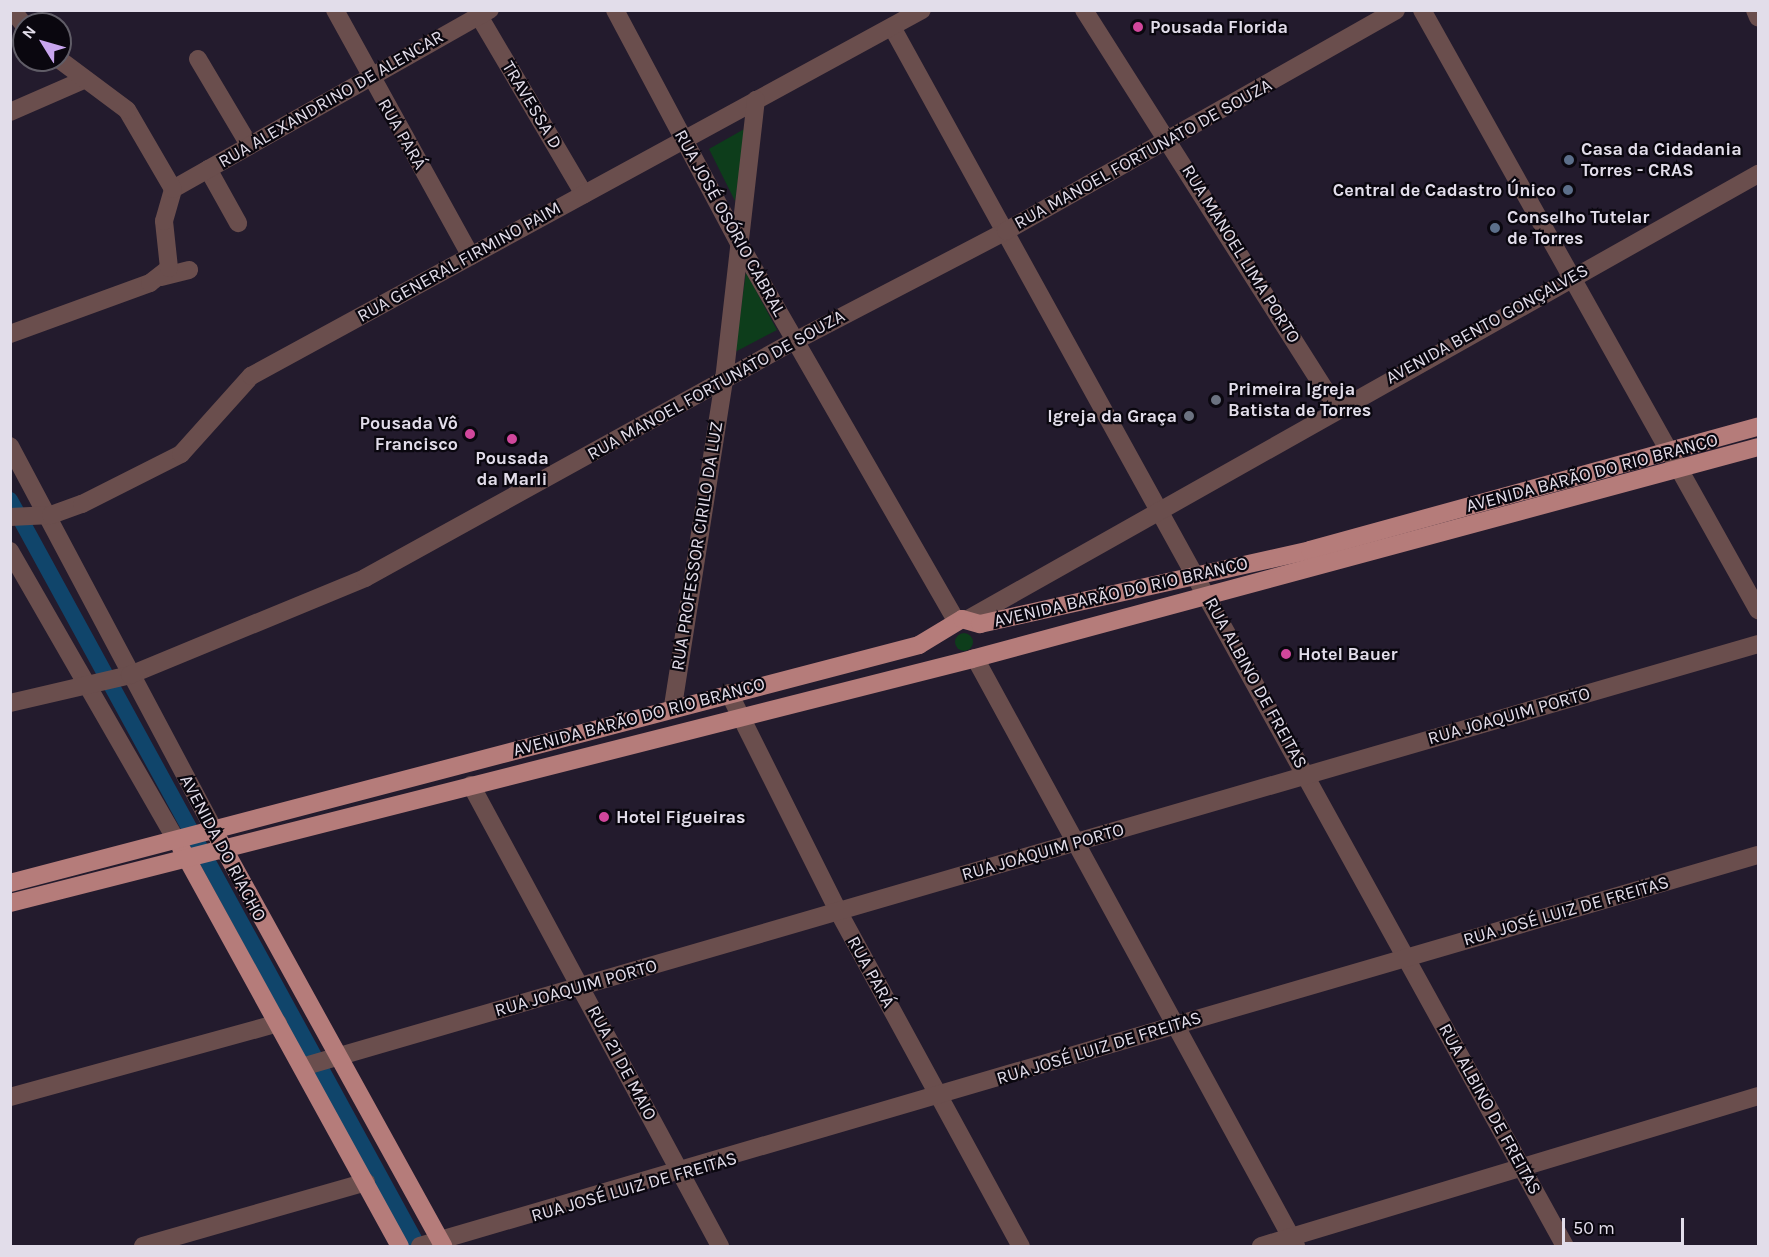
<!DOCTYPE html>
<meta charset="utf-8">
<style>
body{margin:0}
#map{position:relative;width:1769px;height:1257px;overflow:hidden;background:#231b2d;font-family:Karla,sans-serif}
div>[style]{position:absolute}
[style*='--x']{left:calc(var(--x)*1px);top:calc(var(--y)*1px);width:calc(var(--w)*1px);rotate:calc(var(--a)*1deg)}
.green>*{inset:0;background:#0d3d1b}
.round{border-radius:50%}
.canal>*{height:16px;margin:-8px;padding:0 8px;transform-origin:8px;border-radius:8px;background:#10456b}
.minor>*{height:18px;margin:-9px;padding:0 9px;transform-origin:9px;border-radius:9px;background:#6a4e4d}
.major>*{height:18px;margin:-9px;padding:0 9px;transform-origin:9px;border-radius:9px;background:#b57c7a}
.dots>*{width:16px;height:16px;translate:-50% -50%;box-sizing:border-box;border:3px solid #0a070f;border-radius:50%}
span{translate:-50% -50%;white-space:nowrap;text-align:center;line-height:1.15;-webkit-text-stroke:4.5px #0a070f;paint-order:stroke}
.poi-label{font-size:18px;color:#e2ddea;font-weight:700}
.left{translate:0 -50%;text-align:left}
.right{translate:-100% -50%;text-align:right}
.street-label{font-size:18px;color:#e2ddea}
.frame{position:absolute;inset:0;border:12px solid #e2ddea;pointer-events:none}
.north{position:absolute;left:12px;top:12px;width:60px;height:60px;box-sizing:border-box;background:#0a070f;border:2px solid #605d67;border-radius:50%;rotate:307deg;font-size:16px;font-weight:700;line-height:24px;text-align:center;color:#e2ddea}
.north::after{content:'';display:block;margin:auto;width:21px;height:27px;background:#c8a5ee;clip-path:polygon(50% 0,100% 100%,50% 72%,0 100%)}
.scale{position:absolute;left:1562px;top:1218px;width:122px;height:27px;box-sizing:border-box;border:3px solid #e2ddea;border-top:0;padding-left:8px;font-size:18px;line-height:21px;white-space:nowrap;color:#e2ddea;-webkit-text-stroke:4px #0a070f;paint-order:stroke}
</style>
<div id="map">
<div class="green">
<div style="clip-path:polygon(746px 128px,735px 201px,709px 149px)"></div>
<div style="clip-path:polygon(746px 272px,777px 330px,735px 352px)"></div>
<div class="round" style="left:955px;top:633px;width:18px;height:18px"></div>
</div>
<div class="canal">
<div style="--x:10;--y:500;--w:850;--a:61.33"></div>
</div>
<div class="minor">
<div style="--x:12;--y:10;--w:19;--a:51"></div>
<div style="--x:335;--y:10;--w:281;--a:61.1"></div>
<div style="--x:615;--y:10;--w:264;--a:62"></div>
<div style="--x:739;--y:243;--w:436;--a:60.1"></div>
<div style="--x:1084;--y:10;--w:472;--a:57.6"></div>
<div style="--x:1422;--y:10;--w:688;--a:60.75"></div>
<div style="--x:1755;--y:10;--w:8;--a:67"></div>
<div style="--x:479;--y:16;--w:207;--a:59.5"></div>
<div style="--x:892;--y:27;--w:1392;--a:61.1"></div>
<div style="--x:198;--y:59;--w:100;--a:59.3"></div>
<div style="--x:10;--y:112;--w:77;--a:-23.6"></div>
<div style="--x:208;--y:169;--w:62;--a:60.9"></div>
<div style="--x:173;--y:189;--w:364;--a:-29.5"></div>
<div style="--x:161;--y:277;--w:29;--a:-14"></div>
<div style="--x:10;--y:334;--w:149;--a:-20"></div>
<div style="--x:150;--y:283;--w:24;--a:-38"></div>
<div style="--x:169;--y:268;--w:47;--a:-96.1"></div>
<div style="--x:164;--y:221;--w:33;--a:-74"></div>
<div style="--x:173;--y:189;--w:91;--a:-120.2"></div>
<div style="--x:127;--y:110;--w:84;--a:-143.3"></div>
<div style="--x:10;--y:446;--w:436;--a:62"></div>
<div style="--x:10;--y:517;--w:41;--a:-2.8"></div>
<div style="--x:51;--y:515;--w:33;--a:-20"></div>
<div style="--x:82;--y:504;--w:111;--a:-26.8"></div>
<div style="--x:181;--y:454;--w:105;--a:-48.1"></div>
<div style="--x:251;--y:376;--w:764;--a:-28.61"></div>
<div style="--x:10;--y:551;--w:335;--a:60.1"></div>
<div style="--x:968;--y:619;--w:907;--a:-29.39"></div>
<div style="--x:975;--y:658;--w:670;--a:61.37"></div>
<div style="--x:729;--y:693;--w:244;--a:63.4"></div>
<div style="--x:838;--y:911;--w:382;--a:61.4"></div>
<div style="--x:10;--y:703;--w:123;--a:-13.1"></div>
<div style="--x:130;--y:675;--w:254;--a:-22.4"></div>
<div style="--x:365;--y:578;--w:491;--a:-28.9"></div>
<div style="--x:795;--y:341;--w:238;--a:-27.5"></div>
<div style="--x:1006;--y:231;--w:448;--a:-29.5"></div>
<div style="--x:673;--y:706;--w:330;--a:-81.1"></div>
<div style="--x:724;--y:380;--w:282;--a:-83.5"></div>
<div style="--x:471;--y:785;--w:524;--a:61.63"></div>
<div style="--x:302;--y:1067;--w:1516;--a:-16.2"></div>
<div style="--x:10;--y:1097;--w:278;--a:-15.4"></div>
<div style="--x:143;--y:1246;--w:232;--a:-16"></div>
<div style="--x:420;--y:1246;--w:1394;--a:-16.29"></div>
<div style="--x:1261;--y:1246;--w:519;--a:-16.79"></div>
</div>
<div class="major">
<div style="--x:218;--y:838;--w:466;--a:61.1"></div>
<div style="--x:181;--y:848;--w:454;--a:61.2"></div>
<div style="--x:10;--y:883;--w:940;--a:-14.67"></div>
<div style="--x:919;--y:645;--w:50;--a:-31.2"></div>
<div style="--x:962;--y:619;--w:19;--a:16"></div>
<div style="--x:980;--y:624;--w:338;--a:-12.6"></div>
<div style="--x:1310;--y:550;--w:465;--a:-15.4"></div>
<div style="--x:10;--y:903;--w:992;--a:-14.23"></div>
<div style="--x:972;--y:659;--w:814;--a:-15.09"></div>
</div>
<div class="dots">
<div style="left:1138px;top:27px;background:#d1479c"></div>
<div style="left:1569px;top:160px;background:#5c6f8a"></div>
<div style="left:1568px;top:190px;background:#5c6f8a"></div>
<div style="left:1495px;top:228px;background:#5c6f8a"></div>
<div style="left:1216px;top:400px;background:#6b7280"></div>
<div style="left:1189px;top:416px;background:#6b7280"></div>
<div style="left:470px;top:434px;background:#d1479c"></div>
<div style="left:512px;top:439px;background:#d1479c"></div>
<div style="left:1286px;top:654px;background:#d1479c"></div>
<div style="left:604px;top:817px;background:#d1479c"></div>
</div>
<div class="poi-label">
<span class="left" style="left:1150px;top:27px">Pousada Florida</span>
<span class="left" style="left:1581px;top:160px">Casa da Cidadania<br>Torres - CRAS</span>
<span class="right" style="left:1556px;top:190px">Central de Cadastro Único</span>
<span class="left" style="left:1507px;top:228px">Conselho Tutelar<br>de Torres</span>
<span class="left" style="left:1228px;top:400px">Primeira Igreja<br>Batista de Torres</span>
<span class="right" style="left:1177px;top:416px">Igreja da Graça</span>
<span class="right" style="left:458px;top:434px">Pousada Vô<br>Francisco</span>
<span style="left:512px;top:469px">Pousada<br>da Marli</span>
<span class="left" style="left:1298px;top:654px">Hotel Bauer</span>
<span class="left" style="left:616px;top:817px">Hotel Figueiras</span>
</div>
<div class="street-label">
<span style="left:331px;top:99px;rotate:-30deg">RUA ALEXANDRINO DE ALENCAR</span>
<span style="left:532px;top:105px;rotate:59deg">TRAVESSA D</span>
<span style="left:402px;top:134px;rotate:60deg">RUA PARÁ</span>
<span style="left:1143px;top:154px;rotate:-29deg">RUA MANOEL FORTUNATO DE SOUZA</span>
<span style="left:730px;top:223px;rotate:61deg">RUA JOSÉ OSÓRIO CABRAL</span>
<span style="left:1241px;top:254px;rotate:58deg">RUA MANOEL LIMA PORTO</span>
<span style="left:459px;top:262px;rotate:-29deg">RUA GENERAL FIRMINO PAIM</span>
<span style="left:1487px;top:324px;rotate:-29deg">AVENIDA BENTO GONÇALVES</span>
<span style="left:716px;top:385px;rotate:-29deg">RUA MANOEL FORTUNATO DE SOUZA</span>
<span style="left:1592px;top:473px;rotate:-15deg">AVENIDA BARÃO DO RIO BRANCO</span>
<span style="left:697px;top:546px;rotate:-81deg">RUA PROFESSOR CIRILO DA LUZ</span>
<span style="left:1121px;top:592px;rotate:-13deg">AVENIDA BARÃO DO RIO BRANCO</span>
<span style="left:1256px;top:683px;rotate:61deg">RUA ALBINO DE FREITAS</span>
<span style="left:1509px;top:716px;rotate:-16deg">RUA JOAQUIM PORTO</span>
<span style="left:639px;top:717px;rotate:-15deg">AVENIDA BARÃO DO RIO BRANCO</span>
<span style="left:223px;top:848px;rotate:62deg">AVENIDA DO RIACHO</span>
<span style="left:1043px;top:852px;rotate:-16deg">RUA JOAQUIM PORTO</span>
<span style="left:1566px;top:911px;rotate:-16deg">RUA JOSÉ LUIZ DE FREITAS</span>
<span style="left:871px;top:972px;rotate:61deg">RUA PARÁ</span>
<span style="left:576px;top:988px;rotate:-16deg">RUA JOAQUIM PORTO</span>
<span style="left:1099px;top:1048px;rotate:-17deg">RUA JOSÉ LUIZ DE FREITAS</span>
<span style="left:622px;top:1063px;rotate:62deg">RUA 21 DE MAIO</span>
<span style="left:1490px;top:1109px;rotate:61deg">RUA ALBINO DE FREITAS</span>
<span style="left:634px;top:1187px;rotate:-16deg">RUA JOSÉ LUIZ DE FREITAS</span>
</div>
<div class="frame"></div>
<div class="north">N</div>
<div class="scale">50 m</div>
</div>
